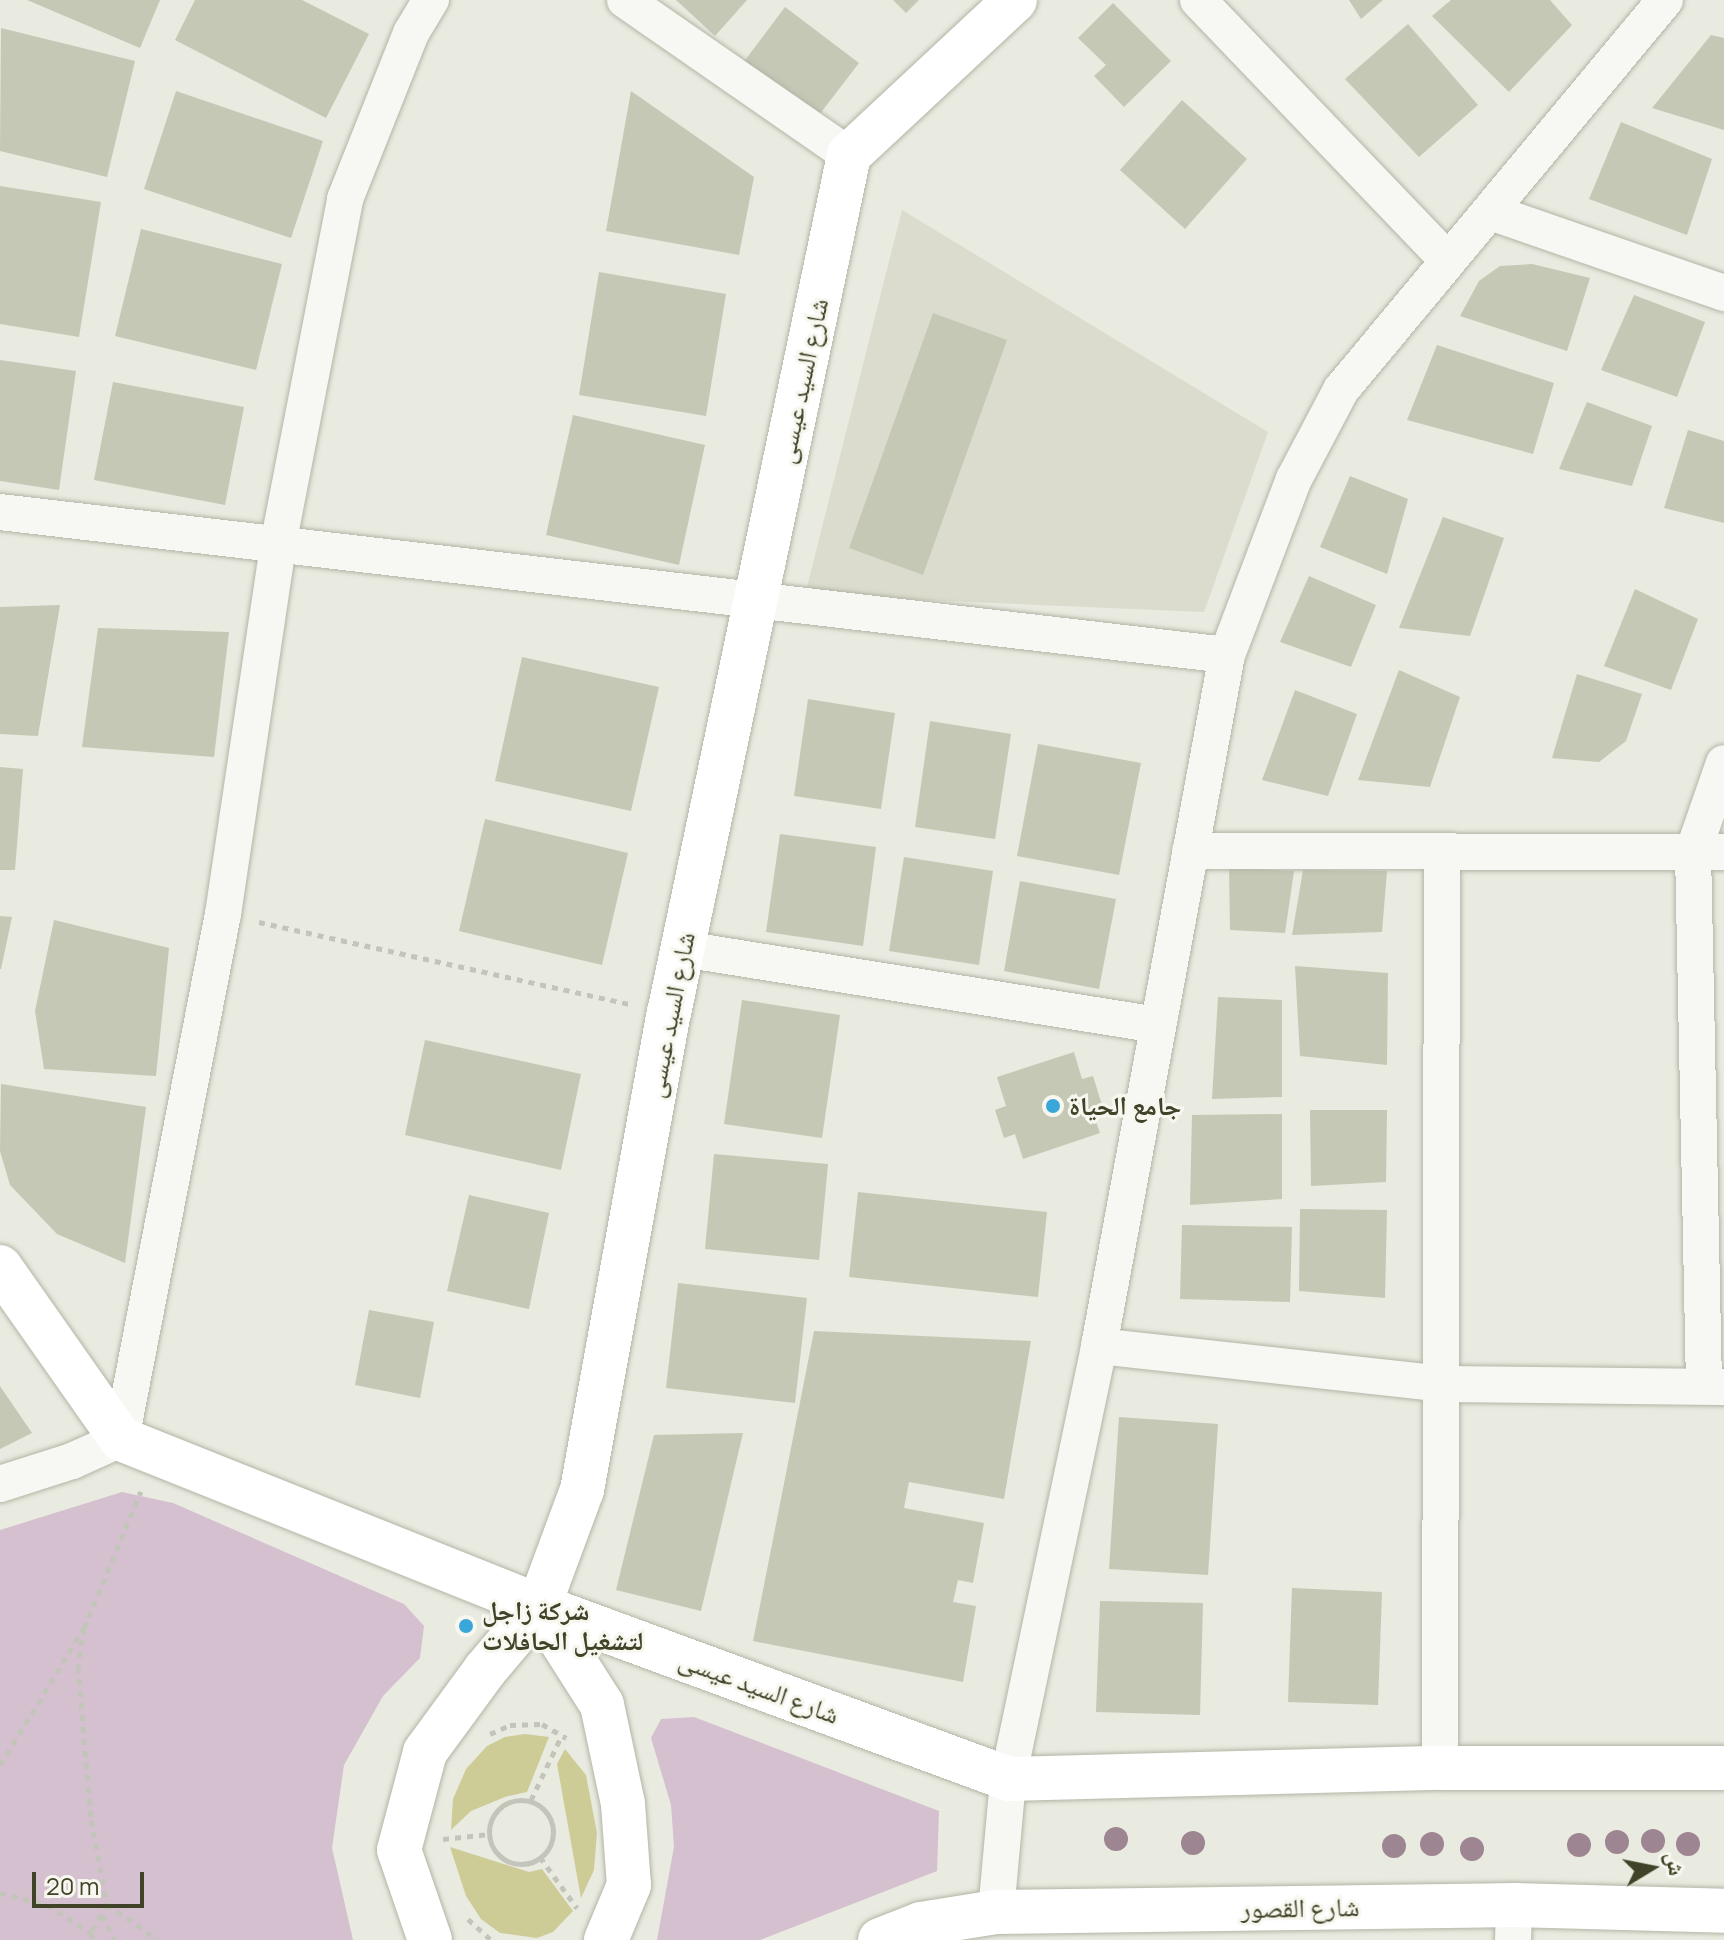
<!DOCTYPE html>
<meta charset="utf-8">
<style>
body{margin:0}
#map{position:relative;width:1724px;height:1940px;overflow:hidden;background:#e9eae0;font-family:Manrope,"Noto Naskh Arabic",sans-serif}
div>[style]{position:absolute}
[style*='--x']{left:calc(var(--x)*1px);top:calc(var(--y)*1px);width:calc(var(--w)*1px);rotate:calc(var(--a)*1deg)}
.built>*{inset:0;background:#dbdccd}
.green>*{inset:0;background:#d5c0d0}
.water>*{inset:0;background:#cdcc97}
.building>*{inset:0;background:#c6c8b6}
.path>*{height:5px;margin-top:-2.5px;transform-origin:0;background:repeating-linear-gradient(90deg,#c4c5ba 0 6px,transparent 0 12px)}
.path>.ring{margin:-2.5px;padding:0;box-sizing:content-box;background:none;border:5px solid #c4c5ba;border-radius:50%}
.roads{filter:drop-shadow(0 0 2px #b3b5a5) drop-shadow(0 0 2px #b3b5a5)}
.street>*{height:36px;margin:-18px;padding:0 18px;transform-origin:18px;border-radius:18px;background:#f7f8f3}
.secondary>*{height:44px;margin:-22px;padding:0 22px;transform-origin:22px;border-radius:22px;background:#fff}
.trees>*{width:24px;height:24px;margin:-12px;border-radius:50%;background:#9e8592}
.dots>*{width:22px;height:22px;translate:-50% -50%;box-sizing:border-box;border:4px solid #f7f7ef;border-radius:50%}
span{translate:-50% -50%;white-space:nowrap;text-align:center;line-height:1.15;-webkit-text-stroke:6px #f7f7ef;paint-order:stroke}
.street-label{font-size:26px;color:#404327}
.poi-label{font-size:26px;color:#404327;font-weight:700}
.left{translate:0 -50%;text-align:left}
.north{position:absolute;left:1612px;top:1828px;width:80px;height:80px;-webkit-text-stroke:6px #f7f7ef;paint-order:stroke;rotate:80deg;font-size:22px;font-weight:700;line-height:32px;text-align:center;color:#404327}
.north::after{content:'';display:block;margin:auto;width:28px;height:36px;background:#404327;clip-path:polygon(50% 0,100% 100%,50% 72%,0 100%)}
.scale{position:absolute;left:32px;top:1872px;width:112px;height:36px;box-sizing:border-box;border:4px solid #404327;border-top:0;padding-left:10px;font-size:24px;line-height:28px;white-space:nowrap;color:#404327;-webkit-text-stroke:6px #f7f7ef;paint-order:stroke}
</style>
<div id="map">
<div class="built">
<div style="clip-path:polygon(902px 210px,1268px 432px,1204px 612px,805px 595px)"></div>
</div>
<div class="green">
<div style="clip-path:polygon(122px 1492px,173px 1503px,404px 1604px,424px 1626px,420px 1658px,383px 1696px,344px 1765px,332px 1848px,353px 1940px,0 1940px,0 1530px)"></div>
<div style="clip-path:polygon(694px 1717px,939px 1811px,937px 1871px,760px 1940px,657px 1940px,674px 1847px,671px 1805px,651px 1738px,661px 1719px)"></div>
</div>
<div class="water">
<div style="clip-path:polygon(525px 1734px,549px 1737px,527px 1792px,505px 1797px,471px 1811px,451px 1830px,453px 1799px,466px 1769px,487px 1746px,505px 1737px)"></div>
<div style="clip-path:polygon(565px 1749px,586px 1775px,597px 1833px,594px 1870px,581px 1898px,557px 1764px)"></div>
<div style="clip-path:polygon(450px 1847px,529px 1872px,542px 1869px,573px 1911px,553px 1932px,537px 1938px,500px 1933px,481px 1919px,466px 1896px)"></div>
</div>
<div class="building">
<div style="clip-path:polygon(27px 0,160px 0,140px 48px)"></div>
<div style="clip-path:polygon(195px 0,302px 0,369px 34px,326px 118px,175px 40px)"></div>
<div style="clip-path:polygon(676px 0,747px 0,715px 36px)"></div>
<div style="clip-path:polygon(893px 0,919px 0,906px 13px)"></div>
<div style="clip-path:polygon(1349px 0,1383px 0,1361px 19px)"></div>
<div style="clip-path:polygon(1451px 0,1550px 0,1572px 25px,1509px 92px,1432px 16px)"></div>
<div style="clip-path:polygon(1113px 3px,1171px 61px,1124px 107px,1094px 76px,1106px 65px,1078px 38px)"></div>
<div style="clip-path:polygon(785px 7px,859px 63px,816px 119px,743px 63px)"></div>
<div style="clip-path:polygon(1408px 24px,1478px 105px,1419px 157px,1345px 79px)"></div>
<div style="clip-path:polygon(1px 28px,135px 61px,107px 177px,0 151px)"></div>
<div style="clip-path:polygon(1711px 35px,1724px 38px,1724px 130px,1652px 108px)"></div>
<div style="clip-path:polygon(176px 91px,323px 141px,291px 238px,144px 189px)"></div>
<div style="clip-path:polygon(631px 91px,754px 177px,739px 255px,606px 231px)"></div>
<div style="clip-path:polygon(1182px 100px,1247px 159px,1185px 229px,1120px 170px)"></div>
<div style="clip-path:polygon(1621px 122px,1712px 159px,1687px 235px,1589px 199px)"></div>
<div style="clip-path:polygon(0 186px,101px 202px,79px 337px,0 324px)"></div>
<div style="clip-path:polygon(141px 229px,282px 264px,256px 370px,115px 336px)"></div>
<div style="clip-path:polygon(1532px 264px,1590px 278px,1567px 351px,1460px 316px,1479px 281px,1500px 266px)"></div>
<div style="clip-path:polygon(599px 272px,726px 294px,706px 416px,579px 395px)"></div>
<div style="clip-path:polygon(1634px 295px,1705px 322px,1677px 397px,1601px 370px)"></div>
<div style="clip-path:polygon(933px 313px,1007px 340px,923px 575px,849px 548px)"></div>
<div style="clip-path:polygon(1437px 345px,1554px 383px,1533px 454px,1407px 420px)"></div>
<div style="clip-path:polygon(0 360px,76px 371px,59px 490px,0 481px)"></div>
<div style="clip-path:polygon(113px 382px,244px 407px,225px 505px,94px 480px)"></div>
<div style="clip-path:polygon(1587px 402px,1652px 426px,1632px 486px,1559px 469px)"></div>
<div style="clip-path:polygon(573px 415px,705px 445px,679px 565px,546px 535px)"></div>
<div style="clip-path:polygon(1688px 430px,1724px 441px,1724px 523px,1664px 508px)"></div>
<div style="clip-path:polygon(1350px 476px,1408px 499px,1387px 574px,1320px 547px)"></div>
<div style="clip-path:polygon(1443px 517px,1504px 538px,1470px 636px,1399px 628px)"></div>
<div style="clip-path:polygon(1309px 576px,1376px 605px,1351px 667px,1280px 642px)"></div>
<div style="clip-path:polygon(1635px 589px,1698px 619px,1671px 690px,1604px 666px)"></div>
<div style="clip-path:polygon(60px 605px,38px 736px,0 734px,0 607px)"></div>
<div style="clip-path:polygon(98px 628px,229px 632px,214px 757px,82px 747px)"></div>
<div style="clip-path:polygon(522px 657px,659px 687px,631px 811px,495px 781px)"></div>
<div style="clip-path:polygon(1399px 670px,1460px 697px,1430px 787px,1358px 780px)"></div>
<div style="clip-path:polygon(1577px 674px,1642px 694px,1626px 741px,1599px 762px,1552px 758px)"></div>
<div style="clip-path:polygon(1295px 690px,1357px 714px,1328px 796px,1262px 780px)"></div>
<div style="clip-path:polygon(808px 699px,895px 713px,881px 809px,794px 796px)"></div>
<div style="clip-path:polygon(930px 721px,1011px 734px,995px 839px,915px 827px)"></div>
<div style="clip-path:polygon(1038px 744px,1141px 763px,1119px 875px,1017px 856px)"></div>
<div style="clip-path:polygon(0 767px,23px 769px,15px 870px,0 870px)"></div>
<div style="clip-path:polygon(485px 819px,628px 853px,602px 965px,459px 931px)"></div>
<div style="clip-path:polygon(780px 834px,876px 847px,863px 946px,766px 932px)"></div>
<div style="clip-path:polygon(904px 857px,993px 871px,979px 965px,889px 951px)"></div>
<div style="clip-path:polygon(1229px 868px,1294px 871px,1285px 933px,1230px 930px)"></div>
<div style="clip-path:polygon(1303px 870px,1387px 871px,1382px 932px,1292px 935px)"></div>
<div style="clip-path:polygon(1020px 881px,1116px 899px,1099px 989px,1004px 971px)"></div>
<div style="clip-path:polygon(0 916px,12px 917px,1px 969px,0 969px)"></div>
<div style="clip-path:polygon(54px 920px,169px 948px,156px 1076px,44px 1069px,35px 1011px)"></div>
<div style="clip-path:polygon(1295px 966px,1388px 973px,1387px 1065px,1300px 1056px)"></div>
<div style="clip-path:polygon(1218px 997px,1282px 1000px,1282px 1097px,1212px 1099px)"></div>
<div style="clip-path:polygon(742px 1000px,840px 1015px,822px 1138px,724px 1124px)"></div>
<div style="clip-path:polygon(425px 1040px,581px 1074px,561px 1170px,405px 1135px)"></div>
<div style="clip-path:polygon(1074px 1052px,1082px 1079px,1093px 1076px,1102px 1105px,1091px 1108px,1100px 1133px,1023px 1159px,1015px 1134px,1004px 1138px,995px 1110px,1006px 1106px,997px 1077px)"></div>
<div style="clip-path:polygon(1px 1084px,146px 1107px,125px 1263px,57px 1234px,10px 1185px,0 1151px)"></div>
<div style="clip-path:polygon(1310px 1110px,1387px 1110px,1386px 1182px,1311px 1186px)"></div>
<div style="clip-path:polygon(1282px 1114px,1282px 1199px,1190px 1205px,1192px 1115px)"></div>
<div style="clip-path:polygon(714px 1154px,828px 1164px,819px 1260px,705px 1249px)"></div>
<div style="clip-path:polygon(858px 1192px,1047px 1212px,1038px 1297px,849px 1277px)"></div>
<div style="clip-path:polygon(469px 1195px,549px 1213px,529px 1309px,447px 1291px)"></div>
<div style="clip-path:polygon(1300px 1209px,1387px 1210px,1385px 1298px,1299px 1291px)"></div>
<div style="clip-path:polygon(1182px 1225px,1292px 1227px,1290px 1302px,1180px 1299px)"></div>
<div style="clip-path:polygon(678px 1283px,807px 1298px,795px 1403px,666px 1388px)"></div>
<div style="clip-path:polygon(369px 1310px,434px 1322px,420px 1398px,355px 1385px)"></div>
<div style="clip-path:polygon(814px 1331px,1031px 1341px,1004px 1499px,909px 1482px,904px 1508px,984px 1523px,973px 1583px,958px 1580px,953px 1602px,976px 1606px,963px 1682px,753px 1641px)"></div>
<div style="clip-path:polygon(0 1386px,32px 1433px,0 1449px)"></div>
<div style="clip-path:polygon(1119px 1417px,1218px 1424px,1208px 1575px,1109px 1569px)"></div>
<div style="clip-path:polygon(743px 1433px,701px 1611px,616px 1590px,654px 1435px)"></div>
<div style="clip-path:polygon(1292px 1588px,1382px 1592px,1378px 1705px,1288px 1702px)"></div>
<div style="clip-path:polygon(1100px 1601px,1203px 1603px,1200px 1715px,1096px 1712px)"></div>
</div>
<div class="path">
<div style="--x:259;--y:922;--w:382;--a:12.5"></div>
<div style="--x:84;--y:1628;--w:39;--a:99"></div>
<div style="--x:78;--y:1667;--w:154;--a:85.1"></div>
<div style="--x:91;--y:1820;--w:86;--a:79.2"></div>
<div style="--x:107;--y:1904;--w:33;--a:119"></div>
<div style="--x:490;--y:1734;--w:22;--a:-24"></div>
<div style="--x:510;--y:1725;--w:32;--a:-2"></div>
<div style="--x:542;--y:1724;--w:28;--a:30"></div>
<div style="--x:0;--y:1765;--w:161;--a:-58.5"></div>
<div style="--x:84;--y:1628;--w:148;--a:-67.4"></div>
<div class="ring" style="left:489px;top:1800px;width:59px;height:59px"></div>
<div style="--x:531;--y:1800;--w:72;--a:-64.5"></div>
<div style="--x:443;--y:1839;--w:47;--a:-6.1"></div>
<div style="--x:540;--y:1857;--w:63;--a:54"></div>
<div style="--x:0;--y:1893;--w:49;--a:14.3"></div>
<div style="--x:47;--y:1905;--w:52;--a:32.5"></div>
<div style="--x:91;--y:1933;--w:8;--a:67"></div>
<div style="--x:107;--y:1904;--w:62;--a:35.2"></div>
<div style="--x:102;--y:1915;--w:28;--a:63"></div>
<div style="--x:468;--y:1919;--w:31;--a:42"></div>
</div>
<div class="roads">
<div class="street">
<div style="--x:625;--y:0;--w:272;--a:34.7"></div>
<div style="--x:1198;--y:0;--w:361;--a:46.2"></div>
<div style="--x:1490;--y:212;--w:248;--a:19.1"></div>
<div style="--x:0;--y:512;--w:1235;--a:6.65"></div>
<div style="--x:1190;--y:851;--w:534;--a:0.11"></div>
<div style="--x:683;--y:949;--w:481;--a:9.1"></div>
<div style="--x:1099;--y:1346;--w:344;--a:6.3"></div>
<div style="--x:1441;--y:1384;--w:283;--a:0.6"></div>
<div style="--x:1704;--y:1385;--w:533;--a:-91.18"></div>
<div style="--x:1693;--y:852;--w:94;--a:-70.8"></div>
<div style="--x:0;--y:1484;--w:76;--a:-17.7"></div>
<div style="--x:72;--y:1461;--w:54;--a:-24.2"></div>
<div style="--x:121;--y:1439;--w:535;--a:-79.01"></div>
<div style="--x:223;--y:914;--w:373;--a:-81.5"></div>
<div style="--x:278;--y:545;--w:352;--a:-79"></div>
<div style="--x:345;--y:199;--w:179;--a:-68.3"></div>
<div style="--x:411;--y:33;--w:39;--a:-59"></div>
<div style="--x:1440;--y:1768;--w:917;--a:-89.88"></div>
<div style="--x:996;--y:1912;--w:134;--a:-84.8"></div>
<div style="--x:1008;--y:1779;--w:442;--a:-78.1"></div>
<div style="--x:1099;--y:1346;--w:703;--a:-79.51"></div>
<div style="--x:1227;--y:655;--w:188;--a:-69.2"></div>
<div style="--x:1294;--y:479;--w:101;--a:-62.2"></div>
<div style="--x:1341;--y:390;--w:507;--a:-50.28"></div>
<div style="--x:1513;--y:1940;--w:35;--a:-88"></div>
</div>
<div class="secondary">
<div style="--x:0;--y:1267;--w:210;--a:54.9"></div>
<div style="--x:121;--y:1439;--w:450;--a:21.8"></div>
<div style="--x:539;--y:1606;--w:500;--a:20.2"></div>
<div style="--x:1008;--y:1779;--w:432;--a:-1.5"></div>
<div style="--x:1440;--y:1768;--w:284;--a:0"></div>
<div style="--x:539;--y:1606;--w:124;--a:-69.7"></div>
<div style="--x:582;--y:1490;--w:485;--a:-79.7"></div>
<div style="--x:669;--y:1013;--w:877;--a:-78.15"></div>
<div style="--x:849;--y:155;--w:227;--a:-43"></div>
<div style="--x:430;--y:1940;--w:95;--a:-109"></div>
<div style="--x:399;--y:1850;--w:101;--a:-75.1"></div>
<div style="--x:425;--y:1752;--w:102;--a:-53.8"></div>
<div style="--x:485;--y:1670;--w:84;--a:-49.8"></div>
<div style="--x:539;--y:1606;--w:117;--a:57.5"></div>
<div style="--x:602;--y:1705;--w:101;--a:78"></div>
<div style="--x:623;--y:1804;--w:81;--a:85.8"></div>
<div style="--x:629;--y:1885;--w:60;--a:112.7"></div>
<div style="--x:880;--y:1940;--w:44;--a:-21.3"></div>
<div style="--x:921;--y:1924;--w:76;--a:-9.1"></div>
<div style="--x:996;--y:1912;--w:518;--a:-0.77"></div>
<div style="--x:1514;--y:1905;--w:210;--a:1.6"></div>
</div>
</div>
<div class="trees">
<div style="left:1116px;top:1839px"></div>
<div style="left:1653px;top:1841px"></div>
<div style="left:1617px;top:1842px"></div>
<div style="left:1193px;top:1843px"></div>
<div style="left:1432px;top:1844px"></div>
<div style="left:1688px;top:1844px"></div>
<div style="left:1579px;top:1845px"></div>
<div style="left:1394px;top:1846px"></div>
<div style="left:1472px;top:1849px"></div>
</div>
<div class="dots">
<div style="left:1053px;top:1106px;background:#3aa7da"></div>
<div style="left:466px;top:1626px;background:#3aa7da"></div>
</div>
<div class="street-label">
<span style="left:802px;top:381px;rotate:-78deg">شارع السيد عيسى</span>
<span style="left:670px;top:1015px;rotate:-79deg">شارع السيد عيسى</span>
<span style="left:759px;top:1687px;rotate:20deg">شارع السيد عيسى</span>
<span style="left:1300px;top:1908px;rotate:-1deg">شارع القصور</span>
</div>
<div class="poi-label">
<span class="left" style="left:1069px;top:1106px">جامع الحياة</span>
<span class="left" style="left:482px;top:1626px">شركة زاجل<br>لتشغيل الحافلات</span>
</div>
<div class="north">ش</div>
<div class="scale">20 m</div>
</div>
